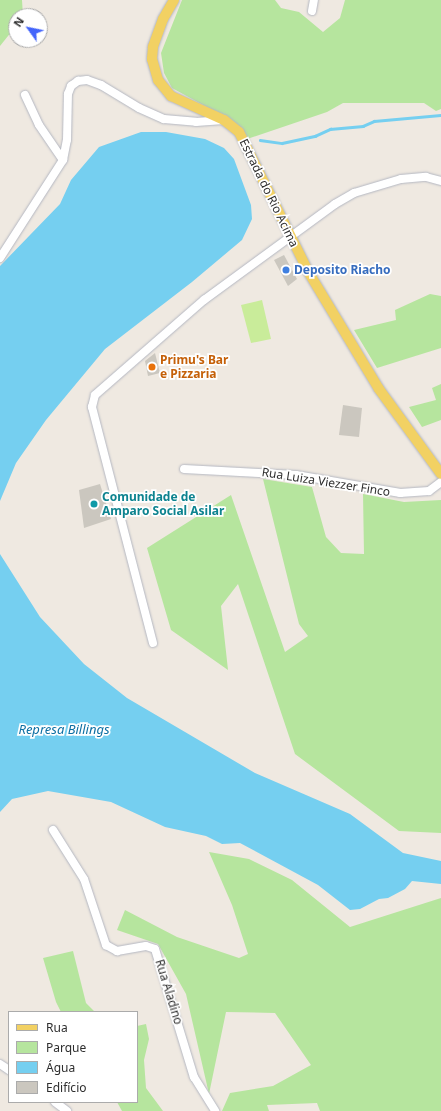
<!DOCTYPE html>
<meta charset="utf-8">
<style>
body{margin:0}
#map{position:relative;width:441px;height:1111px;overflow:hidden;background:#efe9e1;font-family:"Noto Sans",sans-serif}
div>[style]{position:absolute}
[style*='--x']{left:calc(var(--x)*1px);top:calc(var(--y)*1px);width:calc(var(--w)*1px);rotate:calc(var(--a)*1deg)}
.green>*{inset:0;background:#b6e59e}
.pitch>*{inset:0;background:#c9ec9a}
.water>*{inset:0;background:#75cff0}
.stream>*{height:2.5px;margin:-1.25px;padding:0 1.25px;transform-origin:1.25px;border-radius:1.25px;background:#75cff0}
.building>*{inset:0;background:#cbc7bf}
.roads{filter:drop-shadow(0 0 1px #b4b7c1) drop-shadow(0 0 1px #b4b7c1)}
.minor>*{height:8px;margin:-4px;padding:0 4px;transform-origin:4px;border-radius:4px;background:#fff}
.major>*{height:10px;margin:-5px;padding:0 5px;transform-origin:5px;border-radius:5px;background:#f2d163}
.dots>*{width:11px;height:11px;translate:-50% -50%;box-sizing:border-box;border:2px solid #fff;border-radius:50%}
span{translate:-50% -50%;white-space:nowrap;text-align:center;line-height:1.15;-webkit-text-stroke:3.5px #fff;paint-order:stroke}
.street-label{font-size:12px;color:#2e2e2e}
.shop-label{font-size:12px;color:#366cbe;font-weight:700}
.left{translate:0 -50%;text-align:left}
.food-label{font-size:12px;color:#c56008;font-weight:700}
.culture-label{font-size:12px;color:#0d838f;font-weight:700}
.water-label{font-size:13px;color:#0d6fa3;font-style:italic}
.legend{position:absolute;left:8px;top:1011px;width:130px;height:92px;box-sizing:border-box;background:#fff;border:1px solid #ababab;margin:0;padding:5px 7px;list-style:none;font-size:12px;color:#2e2e2e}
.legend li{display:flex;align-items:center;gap:8px;height:20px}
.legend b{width:20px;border:1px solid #ababab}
.north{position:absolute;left:8px;top:8px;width:40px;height:40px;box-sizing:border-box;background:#fff;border:1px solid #ababab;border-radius:50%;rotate:303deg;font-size:11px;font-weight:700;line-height:16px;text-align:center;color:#2e2e2e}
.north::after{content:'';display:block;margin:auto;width:14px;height:18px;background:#4264fb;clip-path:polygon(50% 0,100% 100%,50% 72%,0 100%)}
</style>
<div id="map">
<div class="green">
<div style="clip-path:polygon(0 0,22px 0,23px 16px,16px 16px,16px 26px,0 46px)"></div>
<div style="clip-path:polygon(182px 0,275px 0,281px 8px,299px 12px,323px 32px,340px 18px,345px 0,441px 0,441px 109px,436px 111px,424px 103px,343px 103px,327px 112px,247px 139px,225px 117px,172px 88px,164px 73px,161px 53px)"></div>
<div style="clip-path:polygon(430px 294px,441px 296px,441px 348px,377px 368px,354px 330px,396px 320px,395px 310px)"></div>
<div style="clip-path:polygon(441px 384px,441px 420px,422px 427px,409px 407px,436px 400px,432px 388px)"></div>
<div style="clip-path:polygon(263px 479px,312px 487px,326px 537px,341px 553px,364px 554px,363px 494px,404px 502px,441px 500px,441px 833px,399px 831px,295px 754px,238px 584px,221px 606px,228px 670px,171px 630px,147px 548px,231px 495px,285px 652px,308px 636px,299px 624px)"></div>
<div style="clip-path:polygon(209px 852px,249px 859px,292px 880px,350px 927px,441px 898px,441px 1111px,320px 1111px,317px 1103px,267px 1105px,269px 1111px,222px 1111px,230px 1093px,273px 1086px,311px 1065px,275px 1013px,226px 1012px,209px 1094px,186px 994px,158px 944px,117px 930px,125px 910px,177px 937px,239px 958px,248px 954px,232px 905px)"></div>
<div style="clip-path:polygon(73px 951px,86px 1003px,95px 1012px,61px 1012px,56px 1002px,43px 958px)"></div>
<div style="clip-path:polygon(146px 1024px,149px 1039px,144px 1060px,146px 1088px,163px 1111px,122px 1111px,117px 1102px,137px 1102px,137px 1026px)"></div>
</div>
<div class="pitch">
<div style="clip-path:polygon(262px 300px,271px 339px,251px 343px,241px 305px)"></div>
</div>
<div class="water">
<div style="clip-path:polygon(141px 132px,166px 132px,205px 139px,224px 148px,234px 159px,251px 205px,252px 219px,242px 240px,192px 282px,105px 349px,46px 420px,16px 463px,0 501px,0 266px,60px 204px,71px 180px,99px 147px)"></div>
<div style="clip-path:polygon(0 554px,40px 617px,84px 664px,127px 698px,255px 773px,350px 814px,403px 853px,441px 861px,441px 884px,412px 881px,405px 889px,388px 898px,379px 899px,360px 909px,350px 910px,318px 885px,240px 843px,222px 844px,206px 836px,165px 827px,111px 802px,48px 791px,12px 799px,0 812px)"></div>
</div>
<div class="stream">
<div style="--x:260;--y:140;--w:22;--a:8"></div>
<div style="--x:282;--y:143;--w:34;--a:-12"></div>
<div style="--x:315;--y:136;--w:17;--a:-25"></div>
<div style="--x:330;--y:129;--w:33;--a:-5"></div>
<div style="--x:363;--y:126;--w:12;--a:-24"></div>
<div style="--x:374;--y:121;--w:67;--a:-5.1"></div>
</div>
<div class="building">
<div style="clip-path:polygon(284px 255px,297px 279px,288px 286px,274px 260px)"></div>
<div style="clip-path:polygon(155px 353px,160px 373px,148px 376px,145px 361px)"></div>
<div style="clip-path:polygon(343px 405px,362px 408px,359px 437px,339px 435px)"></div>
<div style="clip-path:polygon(100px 484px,111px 519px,84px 528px,79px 490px)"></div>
</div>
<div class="roads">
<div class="minor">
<div style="--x:312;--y:11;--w:11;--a:-80"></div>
<div style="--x:25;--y:95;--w:33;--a:65"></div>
<div style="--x:39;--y:125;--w:42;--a:55.6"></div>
<div style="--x:0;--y:258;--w:117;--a:-57.3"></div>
<div style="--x:63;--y:160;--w:20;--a:-79"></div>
<div style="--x:67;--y:140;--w:46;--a:-88.8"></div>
<div style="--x:68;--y:94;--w:9;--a:-69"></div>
<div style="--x:71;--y:86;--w:9;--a:-36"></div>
<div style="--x:78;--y:81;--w:9;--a:-6"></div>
<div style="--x:87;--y:80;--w:15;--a:20"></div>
<div style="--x:101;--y:85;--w:44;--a:31.2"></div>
<div style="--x:139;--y:108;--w:27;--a:24"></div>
<div style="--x:164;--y:119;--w:32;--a:5"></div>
<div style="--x:196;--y:122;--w:28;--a:-4"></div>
<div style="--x:184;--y:469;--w:112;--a:3.1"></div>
<div style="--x:296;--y:475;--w:106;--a:9.8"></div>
<div style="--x:400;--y:493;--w:29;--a:-4"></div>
<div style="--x:429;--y:491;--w:15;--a:-37"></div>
<div style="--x:153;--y:643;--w:244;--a:-104.5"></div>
<div style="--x:92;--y:407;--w:12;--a:-76"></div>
<div style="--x:95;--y:395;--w:145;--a:-41.1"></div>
<div style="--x:204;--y:300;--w:162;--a:-36.2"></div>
<div style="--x:335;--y:204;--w:22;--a:-30"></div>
<div style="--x:354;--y:193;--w:49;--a:-16.6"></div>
<div style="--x:401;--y:179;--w:25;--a:-5"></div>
<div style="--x:426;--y:177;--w:16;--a:15"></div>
<div style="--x:53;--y:830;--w:58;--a:57.7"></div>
<div style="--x:84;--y:879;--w:70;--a:71.6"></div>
<div style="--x:106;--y:945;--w:13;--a:29"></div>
<div style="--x:117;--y:951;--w:29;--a:-10"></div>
<div style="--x:146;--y:946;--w:9;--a:18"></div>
<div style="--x:155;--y:949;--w:134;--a:73.1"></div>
<div style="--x:194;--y:1077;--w:40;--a:58"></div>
<div style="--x:0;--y:1064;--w:11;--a:34"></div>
<div style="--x:55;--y:1102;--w:15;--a:37"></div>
</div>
<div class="major">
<div style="--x:174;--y:0;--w:22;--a:120"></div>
<div style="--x:163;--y:19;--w:30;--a:110"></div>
<div style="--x:153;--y:47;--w:12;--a:95"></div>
<div style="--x:152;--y:59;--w:22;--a:74"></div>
<div style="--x:158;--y:80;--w:21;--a:51"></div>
<div style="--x:171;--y:96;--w:58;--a:24.4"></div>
<div style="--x:224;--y:120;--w:19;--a:39"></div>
<div style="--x:239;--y:132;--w:157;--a:63.6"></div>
<div style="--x:309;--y:273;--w:135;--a:58.9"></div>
<div style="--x:379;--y:389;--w:105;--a:53.9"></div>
</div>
</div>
<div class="dots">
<div style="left:286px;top:270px;background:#3f7fe0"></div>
<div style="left:152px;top:367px;background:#e8710a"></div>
<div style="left:94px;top:504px;background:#0f9aa8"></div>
</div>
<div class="street-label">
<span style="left:269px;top:193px;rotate:64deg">Estrada do Rio Acima</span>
<span style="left:326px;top:482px;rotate:9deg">Rua Luiza Viezzer Finco</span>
<span style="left:169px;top:992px;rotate:73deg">Rua Aladino</span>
</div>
<div class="shop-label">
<span class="left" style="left:294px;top:270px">Deposito Riacho</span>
</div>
<div class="food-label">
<span class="left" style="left:160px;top:367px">Primu's Bar<br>e Pizzaria</span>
</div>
<div class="culture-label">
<span class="left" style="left:102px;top:504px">Comunidade de<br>Amparo Social Asilar</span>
</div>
<div class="water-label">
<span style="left:64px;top:729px">Represa Billings</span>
</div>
<ul class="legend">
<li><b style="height:5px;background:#f2d163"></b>Rua</li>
<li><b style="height:11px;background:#b6e59e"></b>Parque</li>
<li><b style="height:11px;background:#75cff0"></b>Água</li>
<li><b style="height:11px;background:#cbc7bf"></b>Edifício</li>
</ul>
<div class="north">N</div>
</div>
